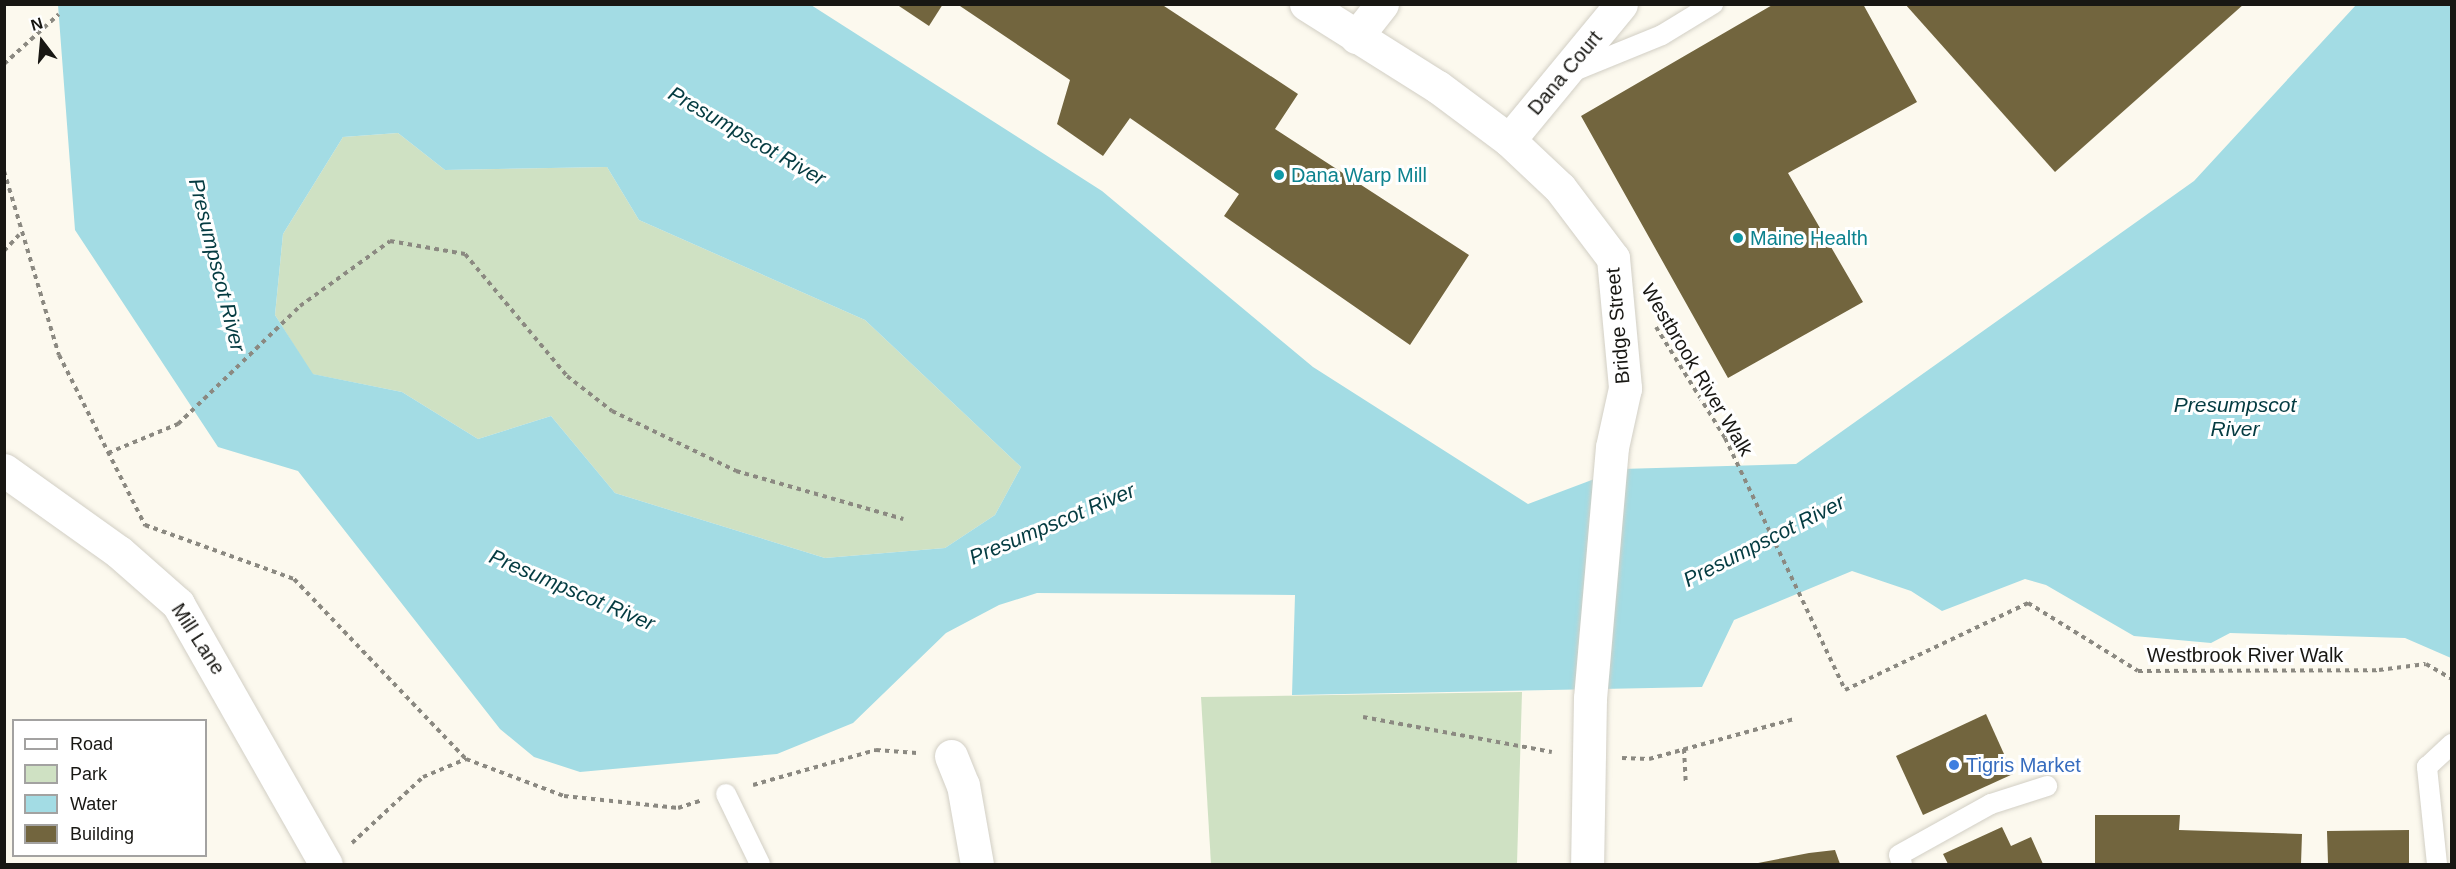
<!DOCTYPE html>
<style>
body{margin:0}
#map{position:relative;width:2456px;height:869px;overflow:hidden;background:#fcf9ee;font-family:Helvetica,sans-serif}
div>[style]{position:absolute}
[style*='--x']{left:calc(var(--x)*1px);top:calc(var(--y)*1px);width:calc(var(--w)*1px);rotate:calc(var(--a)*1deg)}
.green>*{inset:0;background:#cfe1c3}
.water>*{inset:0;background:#a3dce4}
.building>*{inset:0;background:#72653e}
.path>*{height:4px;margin-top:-2px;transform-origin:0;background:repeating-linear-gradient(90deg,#8b8981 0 4.5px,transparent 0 9px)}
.roads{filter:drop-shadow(0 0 2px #d2cfc5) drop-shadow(0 0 2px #d2cfc5)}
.lane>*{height:20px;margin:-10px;padding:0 10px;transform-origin:10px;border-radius:10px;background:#fff}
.street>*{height:33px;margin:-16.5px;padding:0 16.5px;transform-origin:16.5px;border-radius:16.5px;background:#fff}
.secondary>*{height:33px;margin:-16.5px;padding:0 16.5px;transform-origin:16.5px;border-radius:16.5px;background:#fff}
.dots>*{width:16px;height:16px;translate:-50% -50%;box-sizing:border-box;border:3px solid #fff;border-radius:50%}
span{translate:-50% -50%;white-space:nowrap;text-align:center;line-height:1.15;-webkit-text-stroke:6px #fff;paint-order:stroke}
.street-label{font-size:20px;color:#181713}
.culture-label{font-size:20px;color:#0d838f}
.left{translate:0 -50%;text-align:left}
.shop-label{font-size:20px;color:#366cbe}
.water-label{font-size:21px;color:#043b41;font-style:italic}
.frame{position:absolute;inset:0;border:6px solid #181713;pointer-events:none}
.legend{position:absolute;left:12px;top:719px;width:195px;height:138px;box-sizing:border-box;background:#fff;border:2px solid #a3a2a1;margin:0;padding:8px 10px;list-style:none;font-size:18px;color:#181713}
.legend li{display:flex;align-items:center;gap:12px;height:30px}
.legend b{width:30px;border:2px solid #a3a2a1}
.north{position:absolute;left:12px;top:12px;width:60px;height:60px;-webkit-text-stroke:4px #fff;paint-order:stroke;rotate:344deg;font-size:16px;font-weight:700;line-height:24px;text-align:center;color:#181713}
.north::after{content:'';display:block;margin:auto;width:21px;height:27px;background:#181713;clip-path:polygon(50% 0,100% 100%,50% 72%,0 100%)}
</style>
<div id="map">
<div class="green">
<div style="clip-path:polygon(398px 133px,445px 170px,607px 167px,639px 220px,865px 320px,1021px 467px,995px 515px,945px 548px,825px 558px,615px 493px,551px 416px,478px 439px,402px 392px,312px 374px,275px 315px,283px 234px,343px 137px)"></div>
<div style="clip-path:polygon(1522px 692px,1517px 864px,1211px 864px,1201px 697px)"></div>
</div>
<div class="water">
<div style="clip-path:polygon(evenodd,58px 5px,811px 5px,1102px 191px,1313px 367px,1528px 504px,1621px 469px,1796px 464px,2194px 181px,2356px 5px,2451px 5px,2451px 658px,2405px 638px,2230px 633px,2211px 643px,2134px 636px,2046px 585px,2025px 579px,1942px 611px,1911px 591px,1852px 571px,1734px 620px,1702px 687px,1292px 695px,1295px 595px,1037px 593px,999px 605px,946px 633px,853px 723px,777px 754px,580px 772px,534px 757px,500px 729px,298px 471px,218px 447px,75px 230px,58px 5px,398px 133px,445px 170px,607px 167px,639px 220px,865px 320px,1021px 467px,995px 515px,945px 548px,825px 558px,615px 493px,551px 416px,478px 439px,402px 392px,313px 374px,275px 315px,283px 234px,343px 137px,398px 133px)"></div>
</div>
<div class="building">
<div style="clip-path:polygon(896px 4px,943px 4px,929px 26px)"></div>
<div style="clip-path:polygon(957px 4px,1161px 4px,1298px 94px,1275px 129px,1469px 255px,1410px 345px,1224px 216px,1239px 194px,1130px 118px,1103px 156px,1057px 124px,1070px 80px)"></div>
<div style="clip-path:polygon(1774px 4px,1863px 4px,1917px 102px,1788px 173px,1863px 302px,1728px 378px,1581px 116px)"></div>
<div style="clip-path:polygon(1905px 4px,2244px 4px,2055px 172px)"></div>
<div style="clip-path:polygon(1986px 714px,2013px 774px,1923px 815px,1896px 756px)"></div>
<div style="clip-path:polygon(2095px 815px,2180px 815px,2179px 830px,2302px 834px,2301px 864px,2095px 864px)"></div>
<div style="clip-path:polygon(2002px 827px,2011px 846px,2031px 837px,2043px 864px,1948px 864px,1943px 854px)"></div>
<div style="clip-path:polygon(2409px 830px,2409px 864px,2328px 864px,2327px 831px)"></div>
<div style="clip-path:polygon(1835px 850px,1840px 864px,1753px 864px,1809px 853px)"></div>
</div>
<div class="path">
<div style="--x:4;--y:64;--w:74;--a:-42.3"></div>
<div style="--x:4;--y:171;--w:192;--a:73.4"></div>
<div style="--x:59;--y:355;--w:191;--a:63.2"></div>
<div style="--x:145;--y:525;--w:158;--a:19.9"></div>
<div style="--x:294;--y:579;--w:249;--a:46.3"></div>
<div style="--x:466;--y:759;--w:105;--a:20.7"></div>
<div style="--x:564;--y:796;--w:115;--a:6"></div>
<div style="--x:678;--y:808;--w:23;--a:-18"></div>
<div style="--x:4;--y:251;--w:22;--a:-47"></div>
<div style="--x:1656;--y:327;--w:131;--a:58.1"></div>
<div style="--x:1725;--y:438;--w:279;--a:64.5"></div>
<div style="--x:1845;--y:690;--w:203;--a:-25.4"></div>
<div style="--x:2028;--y:603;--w:129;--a:31.7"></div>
<div style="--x:2138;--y:671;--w:241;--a:-0.2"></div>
<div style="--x:2379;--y:670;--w:47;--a:-7.3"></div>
<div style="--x:2426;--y:664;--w:30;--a:30"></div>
<div style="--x:108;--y:453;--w:76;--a:-22.5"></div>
<div style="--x:178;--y:424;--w:170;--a:-44"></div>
<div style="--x:300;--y:306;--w:111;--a:-35.8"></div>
<div style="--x:390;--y:241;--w:76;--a:9.8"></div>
<div style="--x:465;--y:254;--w:159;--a:50.1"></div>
<div style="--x:567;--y:376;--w:57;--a:37.9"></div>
<div style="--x:612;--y:411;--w:138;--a:25.8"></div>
<div style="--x:736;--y:471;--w:174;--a:16"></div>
<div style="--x:1363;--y:717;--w:192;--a:10.5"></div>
<div style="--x:1684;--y:749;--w:33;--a:87"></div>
<div style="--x:1622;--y:758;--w:27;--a:2"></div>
<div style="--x:1649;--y:759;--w:150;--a:-15.4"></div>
<div style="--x:753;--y:785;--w:128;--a:-15.9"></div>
<div style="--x:876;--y:750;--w:41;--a:4.2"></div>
<div style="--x:352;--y:843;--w:97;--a:-42.9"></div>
<div style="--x:423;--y:777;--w:47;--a:-22.7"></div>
</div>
<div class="roads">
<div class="lane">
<div style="--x:1569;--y:73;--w:100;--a:-22.2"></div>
<div style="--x:1662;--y:35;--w:60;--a:-31.3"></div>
<div style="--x:726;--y:794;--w:78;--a:64.1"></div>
<div style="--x:1902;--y:864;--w:9;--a:-108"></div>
<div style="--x:1899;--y:855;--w:105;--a:-29"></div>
<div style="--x:1991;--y:804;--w:59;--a:-17.8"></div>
<div style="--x:2437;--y:864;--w:98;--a:-95.9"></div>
<div style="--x:2427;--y:767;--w:34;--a:-43"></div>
</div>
<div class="street">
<div style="--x:1356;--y:37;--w:42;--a:-51.8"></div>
<div style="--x:1509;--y:140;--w:176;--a:-50.5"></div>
<div style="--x:4;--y:470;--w:141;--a:35.5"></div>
<div style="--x:119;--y:552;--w:79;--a:41.4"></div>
<div style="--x:178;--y:604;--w:299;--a:60.4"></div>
<div style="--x:951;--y:756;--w:31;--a:68"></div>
<div style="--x:963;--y:785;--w:80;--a:80"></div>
</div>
<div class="secondary">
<div style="--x:1306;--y:4;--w:156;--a:32.2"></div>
<div style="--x:1438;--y:87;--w:89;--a:36.7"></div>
<div style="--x:1509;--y:140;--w:70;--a:43.3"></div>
<div style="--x:1560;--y:188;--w:88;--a:52.9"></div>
<div style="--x:1613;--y:258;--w:131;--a:84.7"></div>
<div style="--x:1625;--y:388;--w:60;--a:102.4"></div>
<div style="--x:1612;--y:447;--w:252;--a:95"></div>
<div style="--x:1590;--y:698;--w:166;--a:91"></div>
</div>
</div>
<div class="dots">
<div style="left:1279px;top:175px;background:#0f9aa8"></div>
<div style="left:1738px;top:238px;background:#0f9aa8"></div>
<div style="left:1954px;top:765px;background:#3f7fe0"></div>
</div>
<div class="street-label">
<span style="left:1565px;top:73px;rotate:-50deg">Dana Court</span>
<span style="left:1618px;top:326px;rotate:-95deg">Bridge Street</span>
<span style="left:1697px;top:370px;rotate:59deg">Westbrook River Walk</span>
<span style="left:198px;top:639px;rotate:57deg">Mill Lane</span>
<span style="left:2245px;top:655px">Westbrook River Walk</span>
</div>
<div class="culture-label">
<span class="left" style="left:1291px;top:175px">Dana Warp Mill</span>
<span class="left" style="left:1750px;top:238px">Maine Health</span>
</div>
<div class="shop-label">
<span class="left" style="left:1966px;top:765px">Tigris Market</span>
</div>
<div class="water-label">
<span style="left:747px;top:136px;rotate:30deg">Presumpscot River</span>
<span style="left:217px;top:265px;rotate:76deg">Presumpscot River</span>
<span style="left:2235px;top:417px">Presumpscot<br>River</span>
<span style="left:1052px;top:524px;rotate:-23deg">Presumpscot River</span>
<span style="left:1764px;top:541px;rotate:-27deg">Presumpscot River</span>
<span style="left:572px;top:590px;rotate:23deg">Presumpscot River</span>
</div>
<div class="frame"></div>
<ul class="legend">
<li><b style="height:8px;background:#fff"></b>Road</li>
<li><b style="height:16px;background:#cfe1c3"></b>Park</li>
<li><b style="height:16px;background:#a3dce4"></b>Water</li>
<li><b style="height:16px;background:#72653e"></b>Building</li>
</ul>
<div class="north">N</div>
</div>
